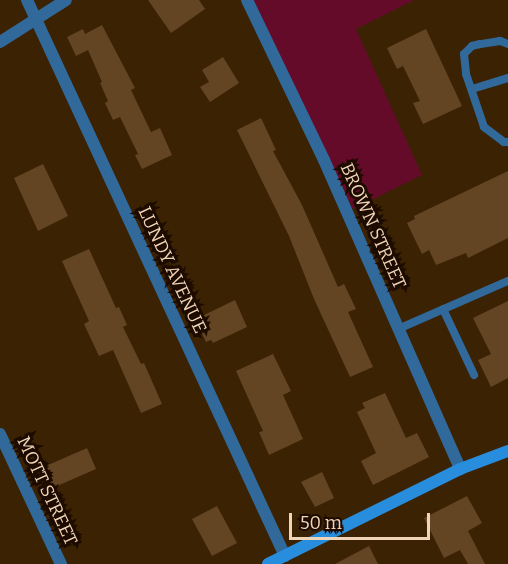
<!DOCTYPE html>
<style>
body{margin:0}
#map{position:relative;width:508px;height:564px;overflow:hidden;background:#3a2203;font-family:Bitter,serif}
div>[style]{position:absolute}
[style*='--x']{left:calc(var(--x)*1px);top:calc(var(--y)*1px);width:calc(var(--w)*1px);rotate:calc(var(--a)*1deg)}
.green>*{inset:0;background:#650b2a}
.building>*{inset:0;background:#634523}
.lane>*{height:8px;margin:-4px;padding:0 4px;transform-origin:4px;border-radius:4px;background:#31699b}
.street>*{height:12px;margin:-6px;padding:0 6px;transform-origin:6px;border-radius:6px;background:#31699b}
.secondary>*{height:12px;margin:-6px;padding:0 6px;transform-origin:6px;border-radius:6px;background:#298ddd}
span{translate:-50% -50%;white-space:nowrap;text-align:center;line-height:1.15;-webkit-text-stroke:6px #1e0b00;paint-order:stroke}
.street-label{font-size:18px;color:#efd4b8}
.scale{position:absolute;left:289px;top:513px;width:141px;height:27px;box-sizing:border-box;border:3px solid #efd4b8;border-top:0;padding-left:8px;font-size:18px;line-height:21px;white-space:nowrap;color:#efd4b8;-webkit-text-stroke:4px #1e0b00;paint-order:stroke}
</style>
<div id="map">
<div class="green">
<div style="clip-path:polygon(251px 0,414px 0,356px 29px,422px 175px,353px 209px)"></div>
</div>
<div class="building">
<div style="clip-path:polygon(148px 0,199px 0,205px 9px,171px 33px)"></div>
<div style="clip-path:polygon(102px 25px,135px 88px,131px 90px,151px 132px,160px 128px,172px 155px,142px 169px,135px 155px,138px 154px,120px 117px,113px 120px,105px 103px,108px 101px,100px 83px,102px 82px,88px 50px,76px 56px,67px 37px,83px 29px,85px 34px)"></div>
<div style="clip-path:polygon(426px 29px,462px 106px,423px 124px,413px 103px,420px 101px,403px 66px,397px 69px,387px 48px)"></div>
<div style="clip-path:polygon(223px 57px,239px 83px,210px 102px,200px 87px,209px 82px,202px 70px)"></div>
<div style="clip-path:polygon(261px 118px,276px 150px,273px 151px,302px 205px,338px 287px,344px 284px,356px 309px,348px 312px,373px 367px,350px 377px,314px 299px,289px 236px,237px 130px)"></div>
<div style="clip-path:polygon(43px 164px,68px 216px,38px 231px,14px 178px)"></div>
<div style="clip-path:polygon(508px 171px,508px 238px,468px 258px,466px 253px,436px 265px,429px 250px,422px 254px,407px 223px,415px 219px,414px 216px)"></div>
<div style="clip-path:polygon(89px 249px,116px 308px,119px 307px,127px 325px,123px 327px,141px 364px,144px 363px,162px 404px,141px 413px,113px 350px,99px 356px,84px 324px,89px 321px,62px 261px)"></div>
<div style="clip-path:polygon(235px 300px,247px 327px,213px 343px,211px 340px,206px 342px,197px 323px,202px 320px,200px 317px)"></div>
<div style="clip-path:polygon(508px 301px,508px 378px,491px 387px,478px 360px,491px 354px,473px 318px)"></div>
<div style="clip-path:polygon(273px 354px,291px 391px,283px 395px,303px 439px,269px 455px,259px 432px,263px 431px,236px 371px)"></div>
<div style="clip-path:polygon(385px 393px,406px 438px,417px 433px,429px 457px,373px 485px,361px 461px,376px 453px,357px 412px,365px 408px,362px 403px)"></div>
<div style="clip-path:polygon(87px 448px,96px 469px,48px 490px,39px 469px)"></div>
<div style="clip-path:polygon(322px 472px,334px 498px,315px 507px,301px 482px)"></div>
<div style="clip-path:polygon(467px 496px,482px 523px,468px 531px,485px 564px,468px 564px,460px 550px,444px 558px,424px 518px)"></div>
<div style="clip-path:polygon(217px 506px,237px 543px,212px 556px,192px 519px)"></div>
<div style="clip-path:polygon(369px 546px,378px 564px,335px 564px)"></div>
</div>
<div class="lane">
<div style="--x:508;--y:44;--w:9;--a:-159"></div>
<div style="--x:500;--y:41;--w:20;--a:171"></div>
<div style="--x:480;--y:44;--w:8;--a:166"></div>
<div style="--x:472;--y:46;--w:11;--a:135"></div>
<div style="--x:464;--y:54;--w:20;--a:84"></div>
<div style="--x:466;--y:74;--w:56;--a:71.2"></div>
<div style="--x:484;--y:127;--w:25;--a:37"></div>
<div style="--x:504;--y:142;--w:4;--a:0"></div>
<div style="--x:472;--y:89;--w:38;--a:-17"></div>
<div style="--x:443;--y:309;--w:73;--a:64.8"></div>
<div style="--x:398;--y:329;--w:120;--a:-23.6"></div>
</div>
<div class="street">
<div style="--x:27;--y:0;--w:613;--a:65.11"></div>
<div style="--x:247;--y:0;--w:178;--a:64.3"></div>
<div style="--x:324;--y:160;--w:338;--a:66.2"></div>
<div style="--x:0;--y:42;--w:78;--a:-32.5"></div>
<div style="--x:0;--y:434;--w:144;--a:64.9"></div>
</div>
<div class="secondary">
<div style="--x:268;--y:564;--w:214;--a:-26.3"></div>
<div style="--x:460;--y:469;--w:51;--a:-20.6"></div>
</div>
<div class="street-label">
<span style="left:373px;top:226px;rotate:66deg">BROWN STREET</span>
<span style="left:172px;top:270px;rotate:65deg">LUNDY AVENUE</span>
<span style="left:47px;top:491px;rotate:65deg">MOTT STREET</span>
</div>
<div class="scale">50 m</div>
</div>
